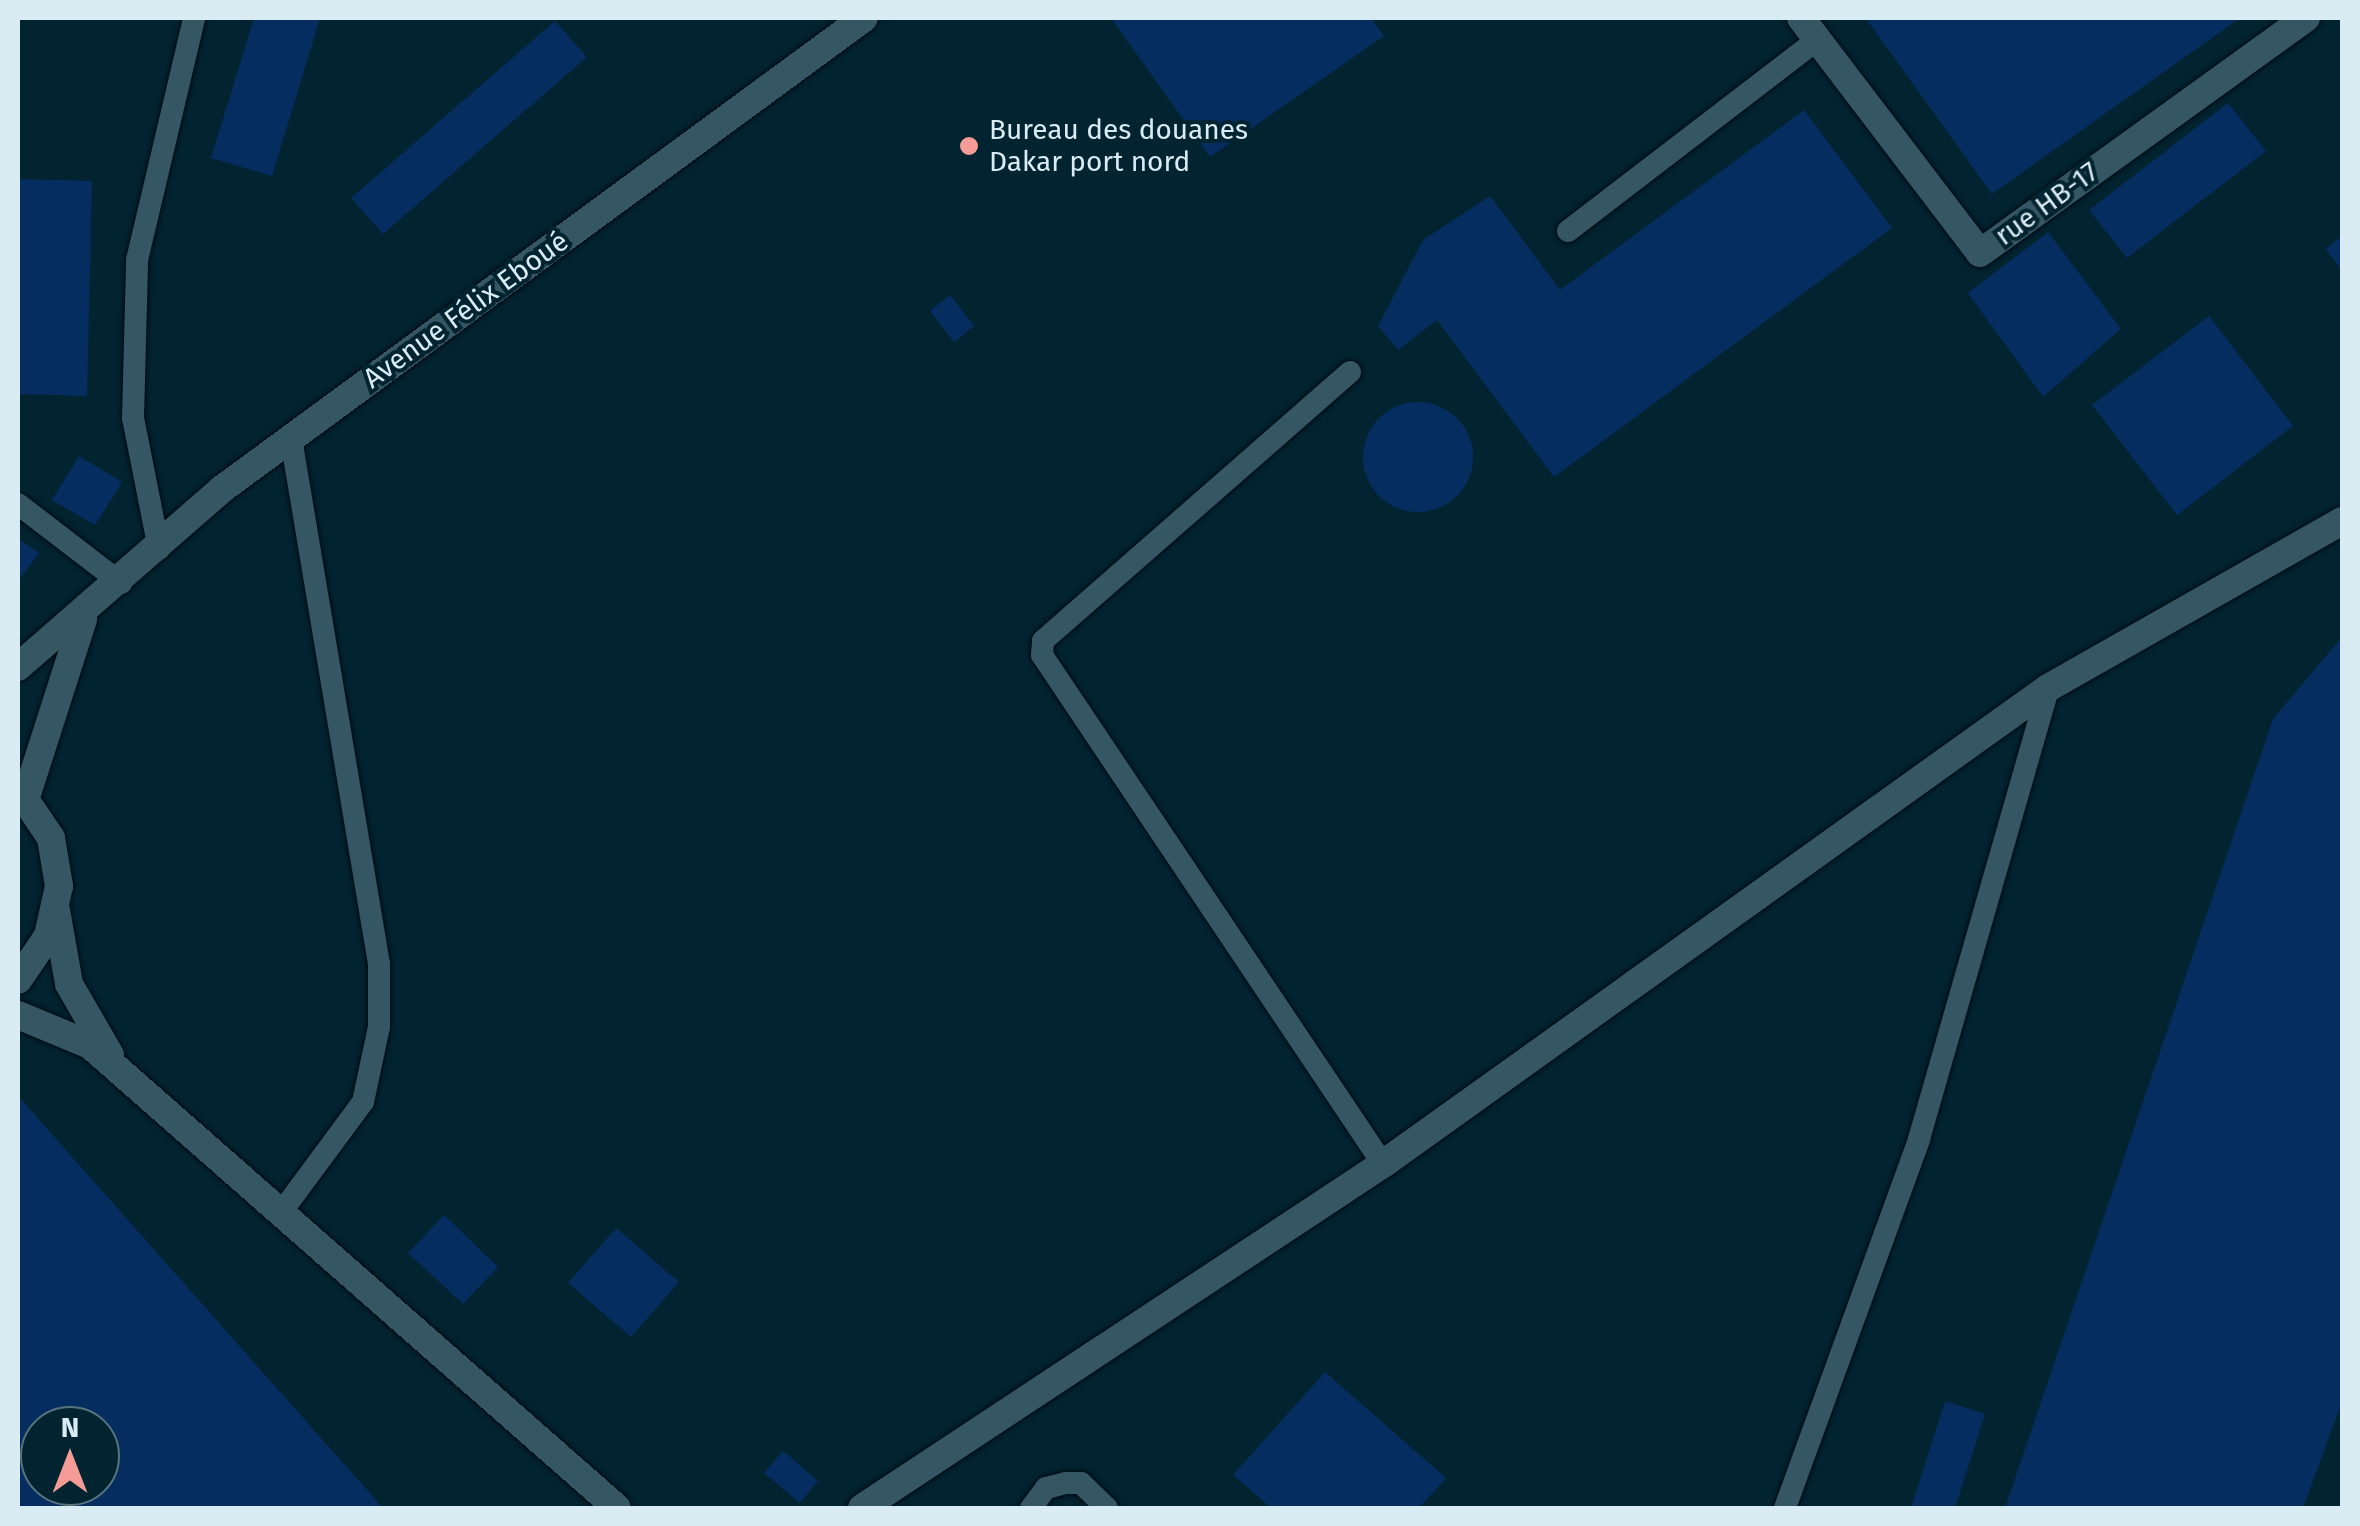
<!DOCTYPE html>
<meta charset="utf-8">
<style>
body{margin:0}
#map{position:relative;width:2360px;height:1526px;overflow:hidden;background:#022430;font-family:"Fira Sans",sans-serif}
div>[style]{position:absolute}
[style*='--x']{left:calc(var(--x)*1px);top:calc(var(--y)*1px);width:calc(var(--w)*1px);rotate:calc(var(--a)*1deg)}
.building>*{inset:0;background:#062d5f}
.round{border-radius:50%}
.roads{filter:drop-shadow(0 0 2px #000c15) drop-shadow(0 0 2px #000c15)}
.service>*{height:22px;margin:-11px;padding:0 11px;transform-origin:11px;border-radius:11px;background:#355663}
.minor>*{height:28px;margin:-14px;padding:0 14px;transform-origin:14px;border-radius:14px;background:#355663}
.tertiary>*{height:28px;margin:-14px;padding:0 14px;transform-origin:14px;border-radius:14px;background:#355663}
.dots>*{width:28px;height:28px;translate:-50% -50%;box-sizing:border-box;border:5px solid #022430;border-radius:50%}
span{translate:-50% -50%;white-space:nowrap;text-align:center;line-height:1.15;-webkit-text-stroke:8px #022430;paint-order:stroke}
.poi-label{font-size:28px;color:#d9ebf3}
.left{translate:0 -50%;text-align:left}
.street-label{font-size:28px;color:#d9ebf3}
.frame{position:absolute;inset:0;border:20px solid #d9ebf3;pointer-events:none}
.north{position:absolute;left:20px;top:1406px;width:100px;height:100px;box-sizing:border-box;background:#022430;border:2px solid #58747e;border-radius:50%;rotate:0deg;font-size:28px;font-weight:700;line-height:40px;text-align:center;color:#d9ebf3}
.north::after{content:'';display:block;margin:auto;width:35px;height:45px;background:#f59c96;clip-path:polygon(50% 0,100% 100%,50% 72%,0 100%)}
</style>
<div id="map">
<div class="building">
<div style="clip-path:polygon(254px 18px,320px 18px,272px 176px,211px 158px)"></div>
<div style="clip-path:polygon(1111px 18px,1371px 18px,1384px 36px,1210px 157px)"></div>
<div style="clip-path:polygon(2240px 18px,1992px 194px,1867px 20px,1870px 18px)"></div>
<div style="clip-path:polygon(555px 21px,587px 57px,383px 234px,351px 198px)"></div>
<div style="clip-path:polygon(2228px 103px,2266px 151px,2127px 258px,2089px 210px)"></div>
<div style="clip-path:polygon(1804px 110px,1892px 228px,1554px 477px,1437px 320px,1398px 350px,1378px 326px,1423px 240px,1490px 196px,1560px 290px)"></div>
<div style="clip-path:polygon(18px 179px,92px 181px,87px 396px,18px 394px)"></div>
<div style="clip-path:polygon(2048px 232px,2121px 329px,2043px 397px,1968px 293px)"></div>
<div style="clip-path:polygon(2342px 236px,2342px 271px,2326px 249px)"></div>
<div style="clip-path:polygon(950px 295px,974px 326px,954px 342px,930px 311px)"></div>
<div style="clip-path:polygon(2209px 316px,2293px 426px,2177px 515px,2092px 405px)"></div>
<div class="round" style="left:1363px;top:402px;width:110px;height:110px"></div>
<div style="clip-path:polygon(79px 456px,122px 482px,95px 525px,52px 500px)"></div>
<div style="clip-path:polygon(18px 539px,39px 553px,18px 581px)"></div>
<div style="clip-path:polygon(2342px 637px,2342px 1402px,2303px 1508px,2005px 1508px,2273px 719px)"></div>
<div style="clip-path:polygon(evenodd,18px 1096px,383px 1508px,19px 1508px,18px 1096px,40px 1426px,100px 1426px,100px 1486px,40px 1486px,40px 1426px)"></div>
<div style="clip-path:polygon(444px 1215px,498px 1267px,463px 1304px,408px 1253px)"></div>
<div style="clip-path:polygon(616px 1228px,679px 1282px,631px 1337px,568px 1283px)"></div>
<div style="clip-path:polygon(1325px 1372px,1446px 1478px,1419px 1508px,1271px 1508px,1233px 1475px)"></div>
<div style="clip-path:polygon(1945px 1401px,1985px 1414px,1955px 1508px,1911px 1508px)"></div>
<div style="clip-path:polygon(783px 1451px,818px 1481px,800px 1503px,764px 1473px)"></div>
</div>
<div class="roads">
<div class="service">
<div style="--x:1568;--y:231;--w:315;--a:-37.5"></div>
<div style="--x:1350;--y:372;--w:408;--a:138.8"></div>
<div style="--x:1043;--y:641;--w:14;--a:94"></div>
<div style="--x:1042;--y:655;--w:613;--a:56.18"></div>
<div style="--x:18;--y:504;--w:130;--a:37.5"></div>
<div style="--x:159;--y:549;--w:134;--a:-101.2"></div>
<div style="--x:133;--y:418;--w:158;--a:-88.5"></div>
<div style="--x:137;--y:260;--w:249;--a:-76.7"></div>
<div style="--x:280;--y:1214;--w:139;--a:-53.5"></div>
<div style="--x:363;--y:1102;--w:77;--a:-78"></div>
<div style="--x:379;--y:1027;--w:63;--a:-90"></div>
<div style="--x:379;--y:964;--w:533;--a:-99.5"></div>
<div style="--x:1031;--y:1508;--w:25;--a:-53"></div>
<div style="--x:1046;--y:1488;--w:21;--a:-14"></div>
<div style="--x:1066;--y:1483;--w:15;--a:0"></div>
<div style="--x:1081;--y:1483;--w:36;--a:44"></div>
<div style="--x:1785;--y:1508;--w:393;--a:-70"></div>
<div style="--x:1919;--y:1139;--w:469;--a:-74"></div>
</div>
<div class="minor">
<div style="--x:1801;--y:18;--w:295;--a:52.7"></div>
<div style="--x:1980;--y:253;--w:402;--a:-35.8"></div>
<div style="--x:56;--y:910;--w:75;--a:80"></div>
<div style="--x:69;--y:984;--w:82;--a:60"></div>
<div style="--x:18;--y:1015;--w:78;--a:22.6"></div>
<div style="--x:90;--y:1045;--w:701;--a:41.3"></div>
<div style="--x:862;--y:1508;--w:624;--a:-33.44"></div>
<div style="--x:1383;--y:1164;--w:818;--a:-35.59"></div>
<div style="--x:2048;--y:688;--w:338;--a:-29.6"></div>
</div>
<div class="tertiary">
<div style="--x:18;--y:667;--w:271;--a:-41.1"></div>
<div style="--x:222;--y:489;--w:796;--a:-36.27"></div>
<div style="--x:18;--y:789;--w:59;--a:56"></div>
<div style="--x:51;--y:838;--w:49;--a:80.5"></div>
<div style="--x:59;--y:886;--w:51;--a:102.4"></div>
<div style="--x:48;--y:936;--w:53;--a:124.3"></div>
<div style="--x:26;--y:797;--w:187;--a:-72.2"></div>
</div>
</div>
<div class="dots">
<div style="left:969px;top:146px;background:#f59c96"></div>
</div>
<div class="poi-label">
<span class="left" style="left:989px;top:146px">Bureau des douanes<br>Dakar port nord</span>
</div>
<div class="street-label">
<span style="left:2047px;top:204px;rotate:-36deg">rue HB-17</span>
<span style="left:466px;top:310px;rotate:-36deg">Avenue Félix Eboué</span>
</div>
<div class="frame"></div>
<div class="north">N</div>
</div>
